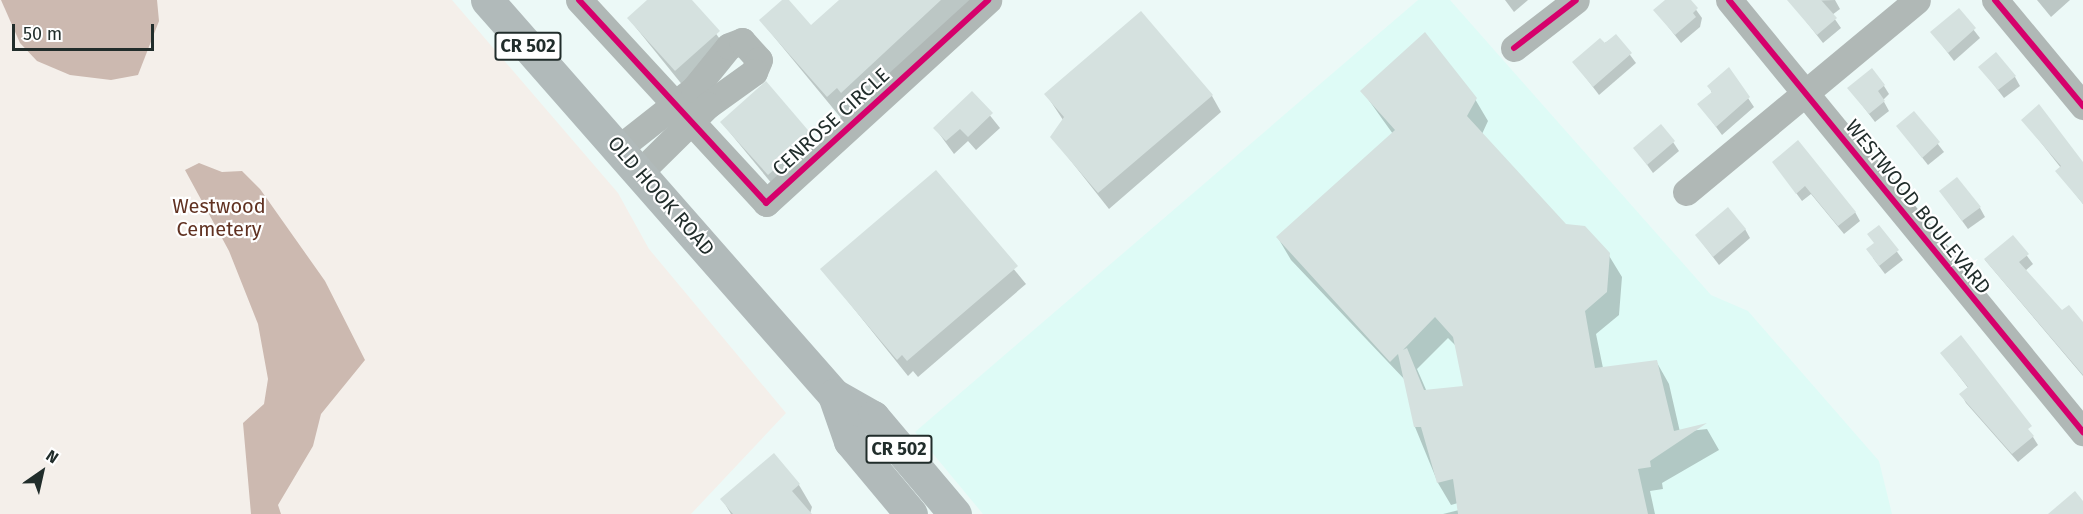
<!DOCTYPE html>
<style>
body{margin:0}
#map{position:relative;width:2083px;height:514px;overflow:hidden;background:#ecf9f7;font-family:"Fira Sans",sans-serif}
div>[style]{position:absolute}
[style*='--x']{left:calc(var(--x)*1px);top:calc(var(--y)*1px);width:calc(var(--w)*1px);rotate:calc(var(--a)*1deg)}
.built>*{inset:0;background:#defbf6}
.green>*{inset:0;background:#f4efea}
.water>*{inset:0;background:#ccb9b0}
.shadow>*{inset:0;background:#0003}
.building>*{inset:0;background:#d5e1df}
.minor>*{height:27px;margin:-13.5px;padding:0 13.5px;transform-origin:13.5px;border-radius:13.5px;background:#b0b8b6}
.major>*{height:33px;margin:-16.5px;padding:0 16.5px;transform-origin:16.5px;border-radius:16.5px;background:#b1baba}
.cycleway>*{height:6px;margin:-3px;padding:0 3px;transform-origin:3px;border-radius:3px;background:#d6006c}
span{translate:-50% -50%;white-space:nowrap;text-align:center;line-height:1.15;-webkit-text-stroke:4.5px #fff;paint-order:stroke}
.shield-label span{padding:2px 4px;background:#fff;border:2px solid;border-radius:4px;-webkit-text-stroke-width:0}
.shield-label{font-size:18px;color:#212d2b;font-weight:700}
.street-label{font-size:20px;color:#212d2b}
.park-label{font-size:20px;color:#613222}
.north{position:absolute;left:12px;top:442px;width:60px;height:60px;-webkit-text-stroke:4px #fff;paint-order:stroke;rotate:34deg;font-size:16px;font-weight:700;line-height:24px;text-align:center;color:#212d2b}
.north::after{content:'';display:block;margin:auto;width:21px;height:27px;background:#212d2b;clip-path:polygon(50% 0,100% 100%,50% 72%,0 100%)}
.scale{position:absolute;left:12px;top:24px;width:142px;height:27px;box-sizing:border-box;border:3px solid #212d2b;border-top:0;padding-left:8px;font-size:18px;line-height:21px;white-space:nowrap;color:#212d2b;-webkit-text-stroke:4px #fff;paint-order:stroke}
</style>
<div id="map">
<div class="built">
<div style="clip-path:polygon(1418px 0,1450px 0,1711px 295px,1748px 311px,1879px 461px,1892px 514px,983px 514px,915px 432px)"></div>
</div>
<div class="green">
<div style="clip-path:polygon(0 0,452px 0,618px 193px,649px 249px,786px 413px,691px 514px,0 514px)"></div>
</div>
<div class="water">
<div style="clip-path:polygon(1px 0,157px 0,159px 21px,138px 75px,111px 80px,70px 75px,37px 61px,20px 43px)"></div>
<div style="clip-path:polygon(199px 163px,222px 172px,242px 171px,260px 189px,325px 281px,365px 360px,321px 414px,313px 446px,278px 505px,281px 514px,251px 514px,243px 423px,264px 404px,268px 379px,258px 324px,229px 251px,185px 170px)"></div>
</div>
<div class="shadow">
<div style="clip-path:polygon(650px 0,691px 0,731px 54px,688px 92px,629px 19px)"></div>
<div style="clip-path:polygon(787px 0,811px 27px,841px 0,981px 0,841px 118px,761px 21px)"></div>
<div style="clip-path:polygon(1505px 0,1528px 0,1514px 12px)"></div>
<div style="clip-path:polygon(1667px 0,1689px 0,1702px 18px,1700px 27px,1681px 43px,1655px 10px)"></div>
<div style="clip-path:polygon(1835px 0,1840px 9px,1832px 15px,1841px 28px,1823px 43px,1790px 1px)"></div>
<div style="clip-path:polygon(2037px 0,2070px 0,2051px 17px)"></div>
<div style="clip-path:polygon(1958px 10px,1980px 38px,1954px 61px,1932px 32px)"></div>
<div style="clip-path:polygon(1616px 36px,1636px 63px,1599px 95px,1574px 62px)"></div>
<div style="clip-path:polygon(1980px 67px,2015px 77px,2020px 86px,2004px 98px)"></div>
<div style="clip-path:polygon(1709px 86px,1748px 98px,1754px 107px,1722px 135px,1699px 104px,1712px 93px)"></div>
<div style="clip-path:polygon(1884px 86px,1889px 94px,1883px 100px,1889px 111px,1875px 122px,1849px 88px)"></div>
<div style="clip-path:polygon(evenodd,1362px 91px,1475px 99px,1488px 121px,1482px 134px,1566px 226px,1608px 254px,1622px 277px,1619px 315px,1596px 334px,1603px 368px,1656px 361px,1669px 384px,1680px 432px,1707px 429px,1719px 450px,1662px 483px,1663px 489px,1650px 491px,1655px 514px,1443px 514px,1459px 510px,1458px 503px,1451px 505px,1438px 483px,1415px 427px,1406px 381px,1291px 260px,1278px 238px,1393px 134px,1362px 91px,1448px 338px,1456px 346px,1465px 387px,1427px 392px,1417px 369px,1448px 338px)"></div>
<div style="clip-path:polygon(972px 93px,1000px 128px,976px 150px,968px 141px,954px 154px,935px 128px)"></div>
<div style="clip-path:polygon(1046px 94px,1212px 96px,1221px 112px,1109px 209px,1052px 137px,1063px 120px)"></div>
<div style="clip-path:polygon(1914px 113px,1944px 152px,1928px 165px,1898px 127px)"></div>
<div style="clip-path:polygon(2023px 120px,2083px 163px,2083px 204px,2057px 171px,2061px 168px)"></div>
<div style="clip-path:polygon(722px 123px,812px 136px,824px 158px,782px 196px)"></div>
<div style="clip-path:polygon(1673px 142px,1679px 151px,1653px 173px,1635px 148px)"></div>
<div style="clip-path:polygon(1774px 163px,1855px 212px,1860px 221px,1844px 234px,1811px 194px,1802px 201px)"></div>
<div style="clip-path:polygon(935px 173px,1026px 284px,918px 377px,913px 371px,908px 376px,822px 269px)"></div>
<div style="clip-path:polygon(1941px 192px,1980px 208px,1985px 217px,1968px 229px)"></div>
<div style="clip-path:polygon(1879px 227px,1903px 260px,1885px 274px,1873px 258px)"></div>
<div style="clip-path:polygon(1745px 229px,1750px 238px,1719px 265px,1697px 236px)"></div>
<div style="clip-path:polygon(2013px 237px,2033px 264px,2025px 271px,2061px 312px,2083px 325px,2083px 376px,1985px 260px)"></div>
<div style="clip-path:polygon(1942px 354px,2033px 437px,2038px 445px,2018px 462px,1966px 403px,1961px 394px,1969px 389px)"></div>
<div style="clip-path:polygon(774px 455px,799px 485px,812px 507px,810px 514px,731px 514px,722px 499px)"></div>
</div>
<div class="building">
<div style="clip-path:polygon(647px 0,692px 0,720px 31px,675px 71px,627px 18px)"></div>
<div style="clip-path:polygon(782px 0,789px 0,811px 25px,839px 0,941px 0,841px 93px,837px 88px,827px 97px,759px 20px)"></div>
<div style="clip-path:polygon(1665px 0,1691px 0,1698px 8px,1693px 13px,1696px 17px,1675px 35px,1653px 10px)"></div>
<div style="clip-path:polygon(1787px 0,1821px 0,1837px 18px,1817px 35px)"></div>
<div style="clip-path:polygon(1959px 8px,1976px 28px,1948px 53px,1930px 32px)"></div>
<div style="clip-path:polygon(1141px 11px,1213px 95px,1098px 193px,1050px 137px,1064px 117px,1044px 94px)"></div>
<div style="clip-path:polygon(evenodd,1425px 32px,1477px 98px,1467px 116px,1566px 224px,1585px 226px,1610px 253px,1607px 292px,1585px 311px,1595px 368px,1657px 360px,1674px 431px,1707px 423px,1650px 461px,1651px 467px,1638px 469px,1648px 514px,1458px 514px,1453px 479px,1437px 483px,1421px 427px,1414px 427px,1398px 354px,1390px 362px,1276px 237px,1395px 130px,1360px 91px,1425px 32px,1435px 317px,1453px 337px,1463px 386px,1424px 390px,1407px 348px,1403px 350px,1435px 317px)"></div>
<div style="clip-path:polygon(1616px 34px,1632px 53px,1593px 87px,1572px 62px,1600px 38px,1605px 43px)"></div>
<div style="clip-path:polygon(1996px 52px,2016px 76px,1998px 90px,1978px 67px)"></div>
<div style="clip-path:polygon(1729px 67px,1750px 97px,1716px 127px,1697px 104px,1712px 92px,1707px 86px)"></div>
<div style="clip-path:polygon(1872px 68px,1885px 85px,1878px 91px,1885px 101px,1869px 114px,1847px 88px)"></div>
<div style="clip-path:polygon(766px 81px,813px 136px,768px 175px,720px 122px)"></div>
<div style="clip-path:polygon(972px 91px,993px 113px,968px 137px,960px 129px,946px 141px,933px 128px)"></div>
<div style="clip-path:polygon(2039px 104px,2083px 162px,2083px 204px,2055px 171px,2061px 166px,2021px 120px)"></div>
<div style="clip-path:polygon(1914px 111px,1940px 142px,1922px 158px,1896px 126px)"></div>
<div style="clip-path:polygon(1661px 124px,1675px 141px,1647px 165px,1633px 148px)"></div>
<div style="clip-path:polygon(1798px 140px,1856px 212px,1838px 226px,1805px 186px,1796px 194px,1772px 162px)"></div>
<div style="clip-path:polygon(936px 170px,1018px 266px,907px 361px,902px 355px,897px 360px,820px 269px)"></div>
<div style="clip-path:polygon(1957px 177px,1981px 207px,1962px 221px,1939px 191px)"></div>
<div style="clip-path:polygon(1728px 207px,1746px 229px,1713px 257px,1695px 235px)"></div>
<div style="clip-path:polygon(1879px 225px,1899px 250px,1879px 266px,1866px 249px,1874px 243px,1867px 234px)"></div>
<div style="clip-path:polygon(2013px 235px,2029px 254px,2019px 262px,2062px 310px,2069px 305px,2083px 322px,2083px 375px,1984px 259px)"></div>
<div style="clip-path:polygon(1961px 335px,2032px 426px,2028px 429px,2034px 436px,2012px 454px,1959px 394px,1968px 387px,1940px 353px)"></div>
<div style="clip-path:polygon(774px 453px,800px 484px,792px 491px,812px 514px,733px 514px,720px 499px)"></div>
<div style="clip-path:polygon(2075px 491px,2083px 501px,2083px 514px,2048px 514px)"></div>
</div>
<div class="minor">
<div style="--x:579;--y:0;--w:276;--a:47.3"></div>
<div style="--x:766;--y:203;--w:301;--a:-42.4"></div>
<div style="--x:1729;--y:0;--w:559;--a:50.67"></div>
<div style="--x:1995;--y:0;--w:138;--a:50.3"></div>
<div style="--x:1514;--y:48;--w:78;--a:-37.7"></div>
<div style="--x:619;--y:148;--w:95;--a:-38.2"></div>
<div style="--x:694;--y:89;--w:55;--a:-50.9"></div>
<div style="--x:729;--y:46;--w:14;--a:-21"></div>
<div style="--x:742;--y:41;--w:25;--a:48"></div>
<div style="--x:759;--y:60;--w:13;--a:113"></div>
<div style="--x:754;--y:72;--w:57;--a:144.3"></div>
<div style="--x:708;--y:105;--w:94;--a:135.4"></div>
<div style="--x:1686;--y:192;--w:300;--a:-39.7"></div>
</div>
<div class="major">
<div style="--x:487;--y:0;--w:526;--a:48.7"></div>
<div style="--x:834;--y:395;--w:45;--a:29.4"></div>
<div style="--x:873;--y:417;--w:127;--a:49.8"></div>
<div style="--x:834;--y:395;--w:49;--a:70.8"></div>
<div style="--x:850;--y:441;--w:95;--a:50.1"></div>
</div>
<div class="cycleway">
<div style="--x:579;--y:0;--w:276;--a:47.3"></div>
<div style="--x:766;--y:203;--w:301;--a:-42.4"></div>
<div style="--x:1729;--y:0;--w:559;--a:50.67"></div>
<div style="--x:1995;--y:0;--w:138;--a:50.3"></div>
<div style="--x:1514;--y:48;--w:78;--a:-37.7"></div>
</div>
<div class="shield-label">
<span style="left:528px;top:46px">CR 502</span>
<span style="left:899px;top:449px">CR 502</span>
</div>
<div class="street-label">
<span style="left:831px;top:122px;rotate:-42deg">CENROSE CIRCLE</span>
<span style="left:661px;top:196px;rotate:49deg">OLD HOOK ROAD</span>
<span style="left:1918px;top:207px;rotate:51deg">WESTWOOD BOULEVARD</span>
</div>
<div class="park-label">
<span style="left:219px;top:218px">Westwood<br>Cemetery</span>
</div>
<div class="north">N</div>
<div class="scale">50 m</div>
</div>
